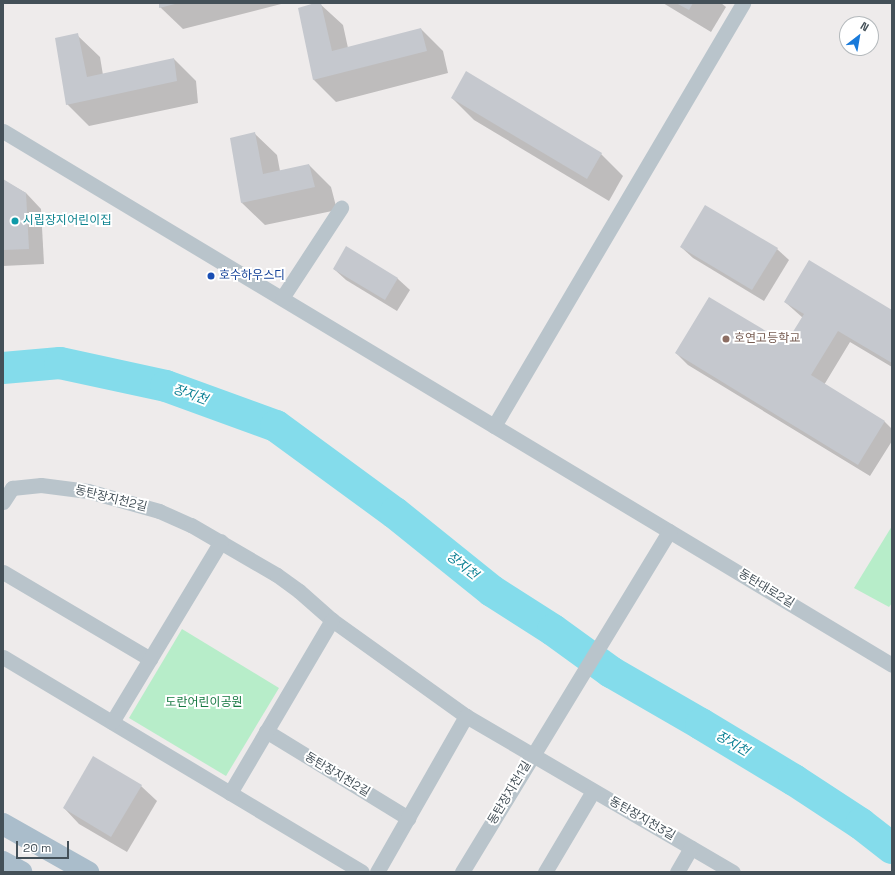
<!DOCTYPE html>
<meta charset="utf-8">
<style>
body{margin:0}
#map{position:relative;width:895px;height:875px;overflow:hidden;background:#eeebeb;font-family:"Space Grotesk","Noto Sans KR",sans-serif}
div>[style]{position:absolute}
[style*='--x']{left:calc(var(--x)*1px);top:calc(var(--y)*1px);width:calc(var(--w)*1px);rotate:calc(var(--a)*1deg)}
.green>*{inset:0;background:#b7edc9}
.shadow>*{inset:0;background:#0003}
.river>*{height:32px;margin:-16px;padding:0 16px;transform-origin:16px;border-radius:16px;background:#84dceb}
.building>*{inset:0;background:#c5c8ce}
.minor>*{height:15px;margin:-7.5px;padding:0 7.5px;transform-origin:7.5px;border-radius:7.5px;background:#b9c4cb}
.primary>*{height:22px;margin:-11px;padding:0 11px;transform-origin:11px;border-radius:11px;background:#aabdcb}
.dots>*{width:11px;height:11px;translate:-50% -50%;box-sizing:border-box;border:2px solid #fff;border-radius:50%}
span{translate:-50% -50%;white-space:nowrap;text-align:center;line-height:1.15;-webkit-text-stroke:4px #fff;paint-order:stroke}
.culture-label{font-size:12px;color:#0d838f}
.left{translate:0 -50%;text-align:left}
.transit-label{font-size:12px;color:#164399}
.education-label{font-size:12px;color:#785e54}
.street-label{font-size:12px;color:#445058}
.park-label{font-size:12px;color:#167841}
.water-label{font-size:13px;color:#0c8194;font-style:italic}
.frame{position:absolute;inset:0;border:4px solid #445058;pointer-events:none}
.north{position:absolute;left:839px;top:16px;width:40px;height:40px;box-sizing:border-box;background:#fff;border:1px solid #b4b9bc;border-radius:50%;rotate:31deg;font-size:11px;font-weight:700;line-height:16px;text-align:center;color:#445058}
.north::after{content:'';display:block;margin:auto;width:14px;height:18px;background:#197ada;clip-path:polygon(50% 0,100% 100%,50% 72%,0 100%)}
.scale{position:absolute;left:16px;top:841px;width:53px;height:18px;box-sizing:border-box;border:2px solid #445058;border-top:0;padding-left:5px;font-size:12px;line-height:14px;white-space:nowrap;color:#445058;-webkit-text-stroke:3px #fff;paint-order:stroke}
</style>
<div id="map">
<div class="green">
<div style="clip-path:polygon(892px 526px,892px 603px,889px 607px,854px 588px)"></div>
<div style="clip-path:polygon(182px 629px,279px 688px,226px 776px,129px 718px)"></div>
</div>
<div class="shadow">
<div style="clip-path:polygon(160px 3px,285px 3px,183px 29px,160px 7px)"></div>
<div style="clip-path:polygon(319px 3px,343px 25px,348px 48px,421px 29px,443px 51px,448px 73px,336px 102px,314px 80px)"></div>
<div style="clip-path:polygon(663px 3px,721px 3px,726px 7px,711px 32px)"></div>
<div style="clip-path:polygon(77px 35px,100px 57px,103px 75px,174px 59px,196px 81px,198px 103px,89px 126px,67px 104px)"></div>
<div style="clip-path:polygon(452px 98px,601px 154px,623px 176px,609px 201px,474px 120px)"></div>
<div style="clip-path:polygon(254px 133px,277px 155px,280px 171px,309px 165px,331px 187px,337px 210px,265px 225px,242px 203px)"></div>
<div style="clip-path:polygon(3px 180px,26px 193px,41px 209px,44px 264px,3px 266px)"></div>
<div style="clip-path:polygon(681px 247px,777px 249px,789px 260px,764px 301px,693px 258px)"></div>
<div style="clip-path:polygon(346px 248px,398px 279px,410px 290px,397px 311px,346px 280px,334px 269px)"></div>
<div style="clip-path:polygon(785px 302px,892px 311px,892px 367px,850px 342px,824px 385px,885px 422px,892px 429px,892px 441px,870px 476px,688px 365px,676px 353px,787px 345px,803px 318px)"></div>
<div style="clip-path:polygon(141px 786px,157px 801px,127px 852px,79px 824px,64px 808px)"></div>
</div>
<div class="river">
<div style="--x:3;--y:368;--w:57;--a:-5"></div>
<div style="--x:60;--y:363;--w:108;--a:12.2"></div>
<div style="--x:166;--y:386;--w:117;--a:20"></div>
<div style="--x:276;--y:426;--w:147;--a:36.2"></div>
<div style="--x:395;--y:513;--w:124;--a:38.8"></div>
<div style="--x:492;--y:591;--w:72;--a:32.6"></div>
<div style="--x:553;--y:630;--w:72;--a:35.9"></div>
<div style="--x:611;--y:672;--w:104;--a:30"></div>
<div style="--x:701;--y:724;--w:109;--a:31.1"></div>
<div style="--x:794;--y:780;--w:80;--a:33.3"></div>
<div style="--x:861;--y:824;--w:39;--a:38"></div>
</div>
<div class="building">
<div style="clip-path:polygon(159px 3px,175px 3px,175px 4px,159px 8px)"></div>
<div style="clip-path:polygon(315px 3px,321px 3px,332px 51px,421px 28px,427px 51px,313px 80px,298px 8px)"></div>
<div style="clip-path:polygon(676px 3px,693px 3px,689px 10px)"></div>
<div style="clip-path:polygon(78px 33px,87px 77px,174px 58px,177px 81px,66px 105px,55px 38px)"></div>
<div style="clip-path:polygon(466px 71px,602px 153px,587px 179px,451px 98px)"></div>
<div style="clip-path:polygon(255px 132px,263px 174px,309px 164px,315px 187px,241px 203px,230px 138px)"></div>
<div style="clip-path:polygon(3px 179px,26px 193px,29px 249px,3px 250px)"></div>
<div style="clip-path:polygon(705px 205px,778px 248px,752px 290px,680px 247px)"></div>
<div style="clip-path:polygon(346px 246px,398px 278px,385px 300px,333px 269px)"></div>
<div style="clip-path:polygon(809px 260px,892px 310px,892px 363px,838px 331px,811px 375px,885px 421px,858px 465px,675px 353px,709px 297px,786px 343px,804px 314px,784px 302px)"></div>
<div style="clip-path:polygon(93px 756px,142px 785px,111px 837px,63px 808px)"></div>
</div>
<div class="minor">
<div style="--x:3;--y:131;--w:1037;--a:30.99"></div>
<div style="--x:282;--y:298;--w:108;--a:-56.8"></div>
<div style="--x:494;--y:426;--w:491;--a:-59.5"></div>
<div style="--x:3;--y:502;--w:17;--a:-57"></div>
<div style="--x:12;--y:488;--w:29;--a:-6"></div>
<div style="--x:41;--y:485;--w:47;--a:7.3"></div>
<div style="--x:88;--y:491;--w:74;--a:15.7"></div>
<div style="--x:159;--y:511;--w:35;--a:24"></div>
<div style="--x:191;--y:525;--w:99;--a:30.2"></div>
<div style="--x:277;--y:575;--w:27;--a:36"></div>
<div style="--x:299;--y:591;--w:44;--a:41.3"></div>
<div style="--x:332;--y:620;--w:165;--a:35.6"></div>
<div style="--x:466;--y:716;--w:309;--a:30.3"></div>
<div style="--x:3;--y:572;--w:171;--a:30.6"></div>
<div style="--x:3;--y:657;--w:418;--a:30.9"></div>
<div style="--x:112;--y:722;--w:211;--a:-58.9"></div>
<div style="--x:266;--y:731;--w:167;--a:31.5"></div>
<div style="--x:230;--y:793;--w:201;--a:-59.5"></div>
<div style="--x:377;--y:872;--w:180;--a:-60.3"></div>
<div style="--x:462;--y:872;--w:399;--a:-58.7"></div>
<div style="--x:545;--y:872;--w:94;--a:-59.3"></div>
<div style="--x:677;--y:872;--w:28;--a:-60"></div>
</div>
<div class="primary">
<div style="--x:3;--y:824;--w:98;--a:29.5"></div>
<div style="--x:3;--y:862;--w:21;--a:29"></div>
</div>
<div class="dots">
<div style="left:15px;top:221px;background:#0f9aa8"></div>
<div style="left:211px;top:276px;background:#1a4fb4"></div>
<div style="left:726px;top:339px;background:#8d6e63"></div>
</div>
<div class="culture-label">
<span class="left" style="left:23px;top:221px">시립장지어린이집</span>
</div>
<div class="transit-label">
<span class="left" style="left:219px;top:276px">호수하우스디</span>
</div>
<div class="education-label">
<span class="left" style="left:734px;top:339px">호연고등학교</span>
</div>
<div class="street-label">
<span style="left:111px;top:499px;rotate:14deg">동탄장지천2길</span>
<span style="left:766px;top:589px;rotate:31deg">동탄대로2길</span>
<span style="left:337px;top:775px;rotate:31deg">동탄장지천2길</span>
<span style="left:510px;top:793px;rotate:-59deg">동탄장지천1길</span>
<span style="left:642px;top:819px;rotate:30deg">동탄장지천3길</span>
</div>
<div class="park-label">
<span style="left:204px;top:703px">도란어린이공원</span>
</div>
<div class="water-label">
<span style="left:190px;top:395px;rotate:20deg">장지천</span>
<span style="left:462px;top:566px;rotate:38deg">장지천</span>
<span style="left:732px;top:744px;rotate:30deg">장지천</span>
</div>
<div class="frame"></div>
<div class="north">N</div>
<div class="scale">20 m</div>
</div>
